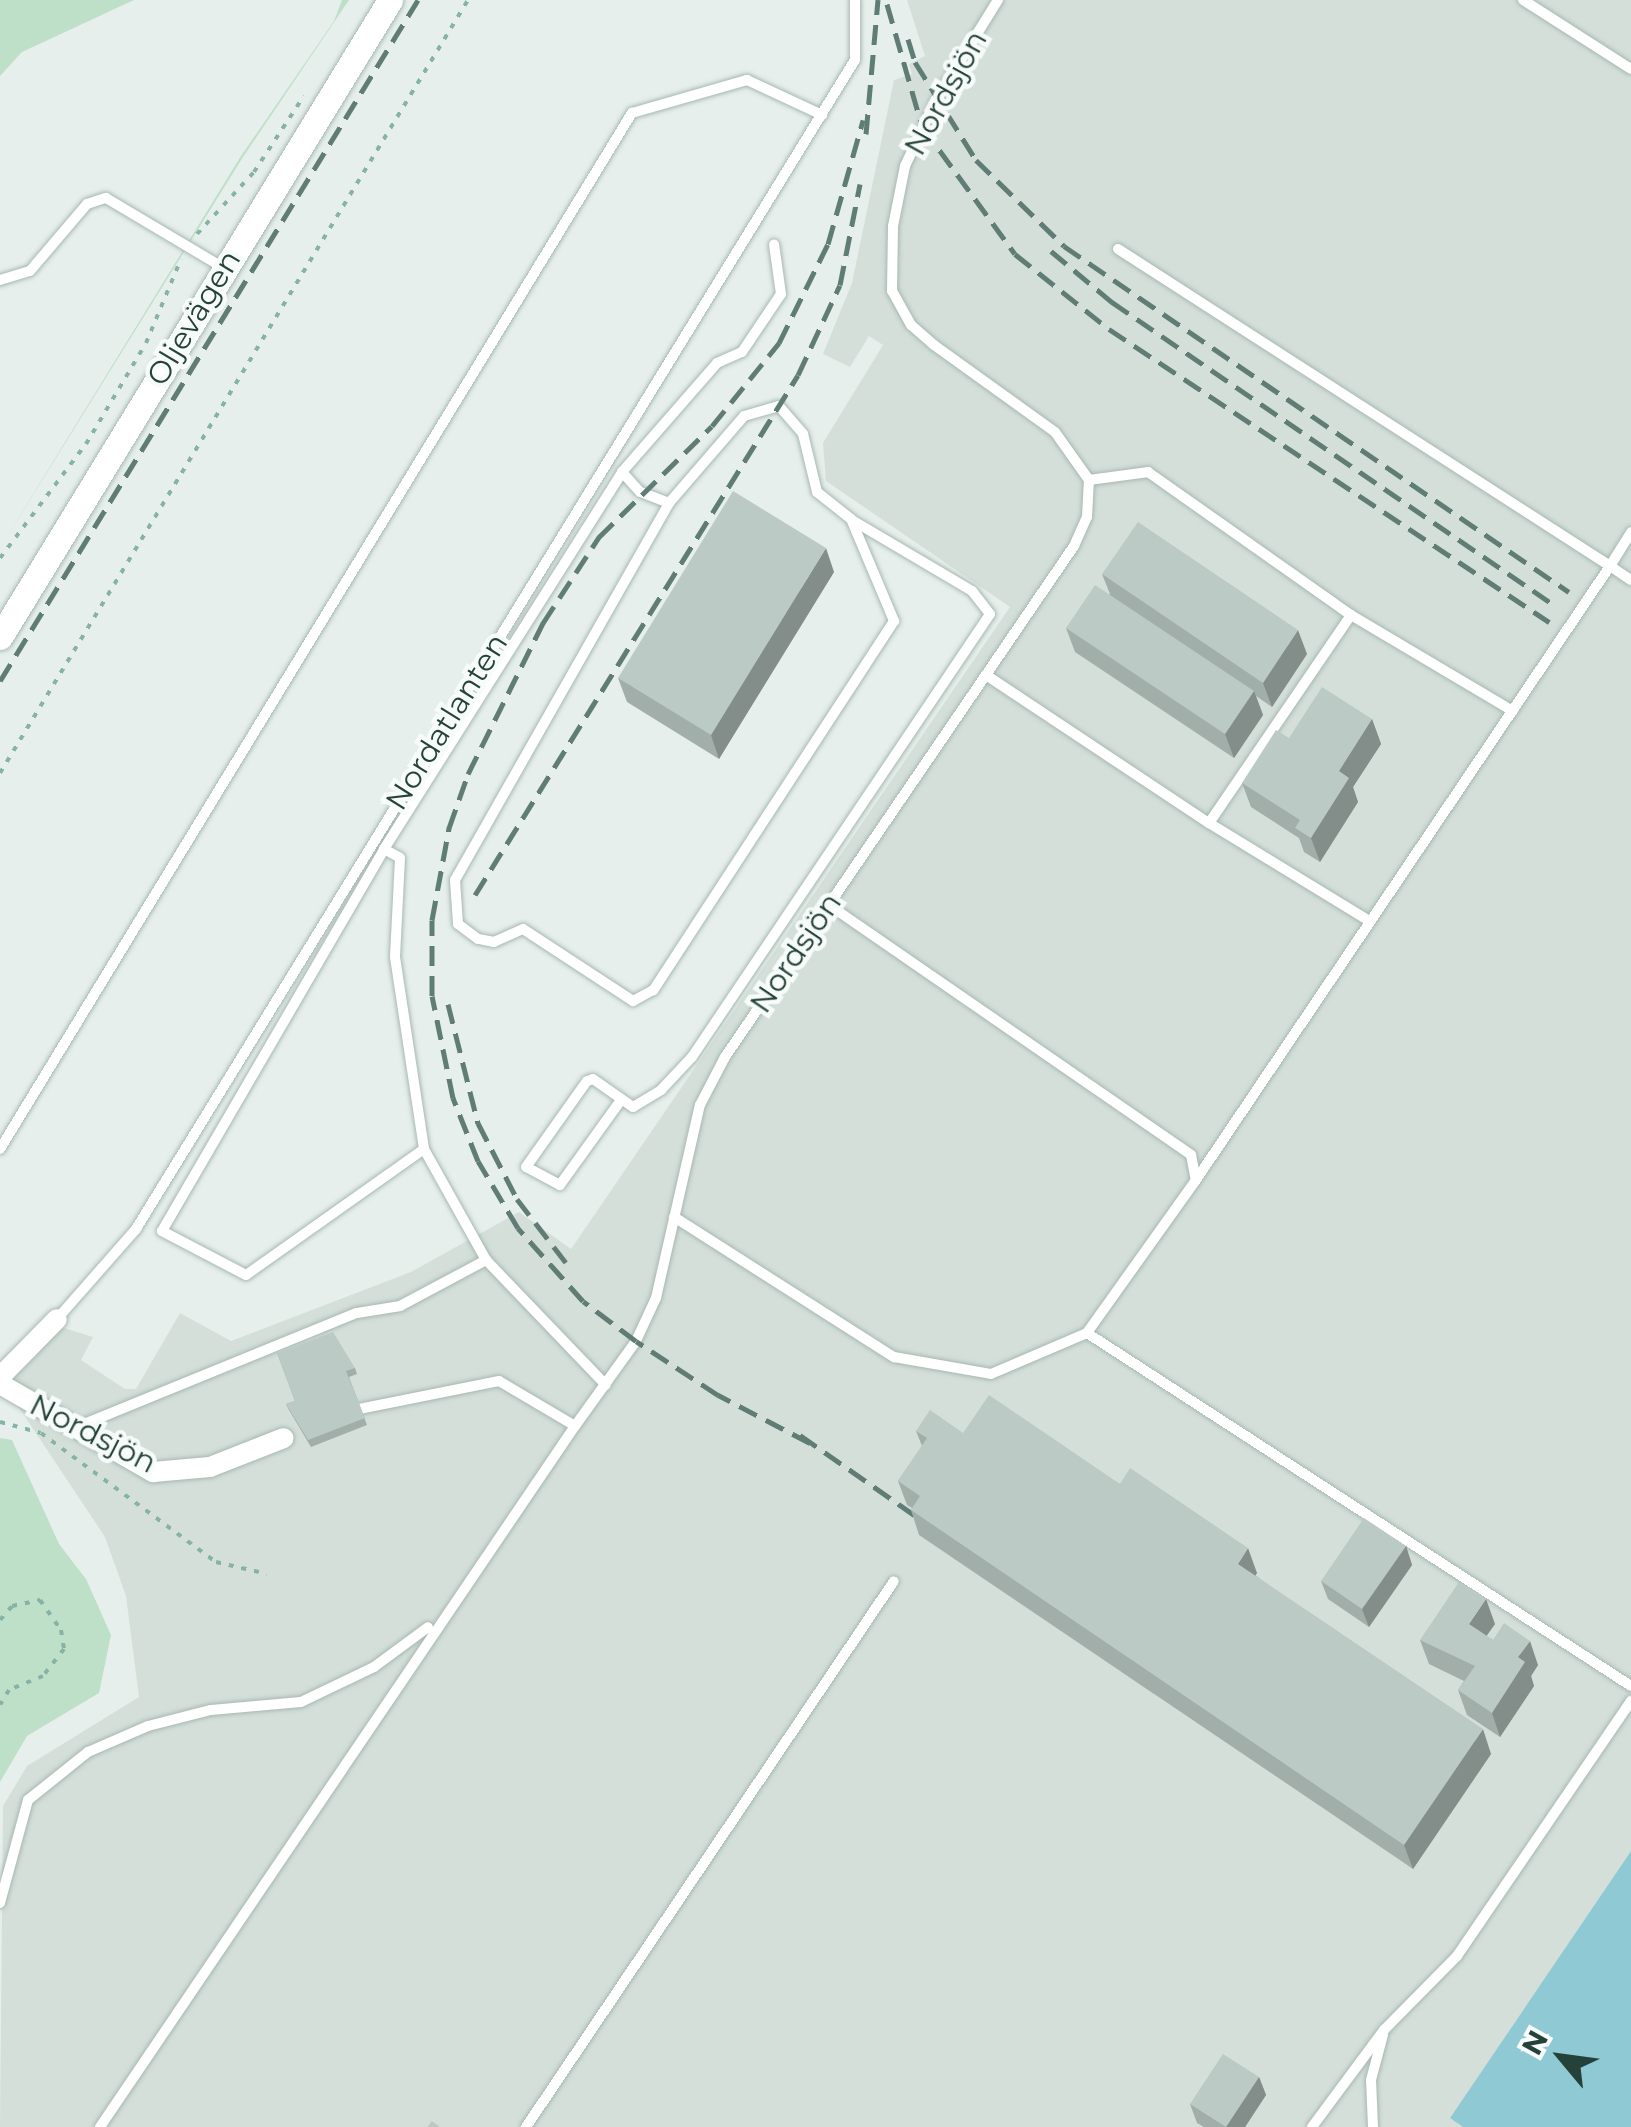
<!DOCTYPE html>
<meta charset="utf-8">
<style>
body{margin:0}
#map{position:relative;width:1631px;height:2127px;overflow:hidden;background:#e6efeb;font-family:Montserrat,sans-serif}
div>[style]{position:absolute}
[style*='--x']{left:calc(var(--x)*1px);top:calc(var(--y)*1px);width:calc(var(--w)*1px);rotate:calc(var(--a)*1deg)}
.built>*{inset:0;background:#d4dfda}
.green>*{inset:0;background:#bfe0c8}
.water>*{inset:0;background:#8ec9d4}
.path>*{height:4px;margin-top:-2px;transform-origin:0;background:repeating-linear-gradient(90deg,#86b3a5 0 5px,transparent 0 13px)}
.roads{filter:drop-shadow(0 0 2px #a8b8b2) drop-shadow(0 0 2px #a8b8b2)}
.service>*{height:10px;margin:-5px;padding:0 5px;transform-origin:5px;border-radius:5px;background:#fff}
.minor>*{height:20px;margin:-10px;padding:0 10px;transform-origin:10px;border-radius:10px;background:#fff}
.tertiary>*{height:25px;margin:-12.5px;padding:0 12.5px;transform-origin:12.5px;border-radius:12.5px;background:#fff}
.rail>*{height:5px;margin-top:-2.5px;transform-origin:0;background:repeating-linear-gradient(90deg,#5f7d75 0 20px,transparent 0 30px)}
.wall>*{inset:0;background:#a1aea9}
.shaded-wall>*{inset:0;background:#838d89}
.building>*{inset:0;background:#bbcac4}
span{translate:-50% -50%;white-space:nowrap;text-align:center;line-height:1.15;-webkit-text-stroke:9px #f7fbf9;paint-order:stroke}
.street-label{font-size:30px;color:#24423a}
.north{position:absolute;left:1511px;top:2007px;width:100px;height:100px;-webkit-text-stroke:8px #f7fbf9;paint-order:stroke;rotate:299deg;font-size:28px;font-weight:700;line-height:40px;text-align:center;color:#24423a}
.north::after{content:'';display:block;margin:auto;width:35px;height:45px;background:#24423a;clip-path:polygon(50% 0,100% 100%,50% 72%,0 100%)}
</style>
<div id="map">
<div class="built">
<div style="clip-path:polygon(907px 0,1631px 0,1631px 1851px,1450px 2118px,1463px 2127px,0 2127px,3px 1806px,27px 1766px,139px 1697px,126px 1596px,105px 1537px,6px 1388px,42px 1321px,93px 1337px,81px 1360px,125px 1389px,136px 1389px,180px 1313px,231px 1341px,411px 1272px,519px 1212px,571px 1249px,1010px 607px,826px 481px,823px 443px,883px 345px,869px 336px,850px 367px,823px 354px,852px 283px,894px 80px,912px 74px,909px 64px,925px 56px)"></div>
</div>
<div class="green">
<div style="clip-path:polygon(0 0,134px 0,22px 52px,0 76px)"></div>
<div style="clip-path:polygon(342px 0,349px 0,243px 157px,0 548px,241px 156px,334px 21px)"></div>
<div style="clip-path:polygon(0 1438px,12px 1440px,59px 1544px,86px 1579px,111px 1635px,99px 1693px,27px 1736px,0 1782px)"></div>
</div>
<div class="water">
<div style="clip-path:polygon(1631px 1851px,1631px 2127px,1463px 2127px,1450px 2118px)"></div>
</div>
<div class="path">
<div style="--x:197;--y:234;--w:84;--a:-47.4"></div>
<div style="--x:254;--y:172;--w:91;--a:-56.7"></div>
<div style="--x:0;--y:558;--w:143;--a:-53"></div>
<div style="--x:86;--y:444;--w:117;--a:-59.3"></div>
<div style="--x:146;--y:343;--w:91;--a:-67.4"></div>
<div style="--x:0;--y:773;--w:904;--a:-58.81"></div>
<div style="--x:0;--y:1422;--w:42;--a:15"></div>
<div style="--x:41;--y:1433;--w:217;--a:36.4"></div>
<div style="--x:216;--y:1562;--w:52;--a:13.2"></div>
<div style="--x:0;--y:1620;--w:18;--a:-49"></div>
<div style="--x:12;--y:1606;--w:29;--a:-12"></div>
<div style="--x:40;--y:1600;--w:37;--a:55"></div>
<div style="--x:61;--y:1630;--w:19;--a:81"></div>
<div style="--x:64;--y:1649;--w:34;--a:128"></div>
<div style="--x:43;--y:1676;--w:37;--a:158"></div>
<div style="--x:9;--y:1690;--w:17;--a:121"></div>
</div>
<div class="roads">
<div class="service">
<div style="--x:1523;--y:0;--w:128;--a:32.6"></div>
<div style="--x:1118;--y:249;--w:585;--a:32.79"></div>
<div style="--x:1610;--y:566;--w:40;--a:-58"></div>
<div style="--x:0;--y:280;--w:31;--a:-17"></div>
<div style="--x:30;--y:271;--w:88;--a:-49.6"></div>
<div style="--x:87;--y:204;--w:20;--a:-18"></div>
<div style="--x:106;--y:198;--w:137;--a:30.7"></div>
<div style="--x:779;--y:406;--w:37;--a:49"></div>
<div style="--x:803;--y:434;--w:60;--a:76.4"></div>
<div style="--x:817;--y:492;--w:43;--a:38.5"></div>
<div style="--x:851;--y:519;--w:111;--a:67.1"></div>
<div style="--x:894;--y:621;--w:441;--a:123.1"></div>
<div style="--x:653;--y:990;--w:23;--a:151"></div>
<div style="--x:633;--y:1001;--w:131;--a:-146.8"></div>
<div style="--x:523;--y:929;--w:32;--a:156"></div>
<div style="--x:494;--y:942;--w:16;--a:-169"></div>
<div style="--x:478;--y:939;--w:25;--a:-143"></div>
<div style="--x:458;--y:924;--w:44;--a:-93.9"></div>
<div style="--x:455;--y:880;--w:434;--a:-60.4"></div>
<div style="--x:669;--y:503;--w:115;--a:-49.2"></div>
<div style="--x:744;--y:416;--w:36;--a:-16"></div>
<div style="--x:1089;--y:480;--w:60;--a:-7.7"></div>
<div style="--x:1148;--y:472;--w:248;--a:35.2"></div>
<div style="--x:1351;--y:615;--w:188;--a:30.7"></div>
<div style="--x:669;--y:503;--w:31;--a:-159"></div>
<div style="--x:640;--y:492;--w:27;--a:-132"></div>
<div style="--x:622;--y:472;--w:145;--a:-48.9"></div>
<div style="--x:717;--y:363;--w:27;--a:-24"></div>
<div style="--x:742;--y:352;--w:70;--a:-56.1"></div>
<div style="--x:781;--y:294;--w:50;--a:-98"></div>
<div style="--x:1351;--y:615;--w:252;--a:124.3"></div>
<div style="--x:1209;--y:823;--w:186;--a:31.4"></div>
<div style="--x:986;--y:675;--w:268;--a:33.6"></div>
<div style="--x:384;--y:849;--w:18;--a:29"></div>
<div style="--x:400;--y:858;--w:99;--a:92.9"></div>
<div style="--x:395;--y:957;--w:194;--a:81.4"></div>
<div style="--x:829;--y:905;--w:440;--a:34.6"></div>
<div style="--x:1191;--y:1155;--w:25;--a:79"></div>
<div style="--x:1196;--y:1180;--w:188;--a:125.5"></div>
<div style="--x:1087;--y:1333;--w:648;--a:32.98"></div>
<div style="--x:621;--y:1100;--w:105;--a:125.7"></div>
<div style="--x:560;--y:1185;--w:38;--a:-152"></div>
<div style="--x:526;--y:1167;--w:105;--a:-54.7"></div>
<div style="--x:587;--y:1081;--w:6;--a:-18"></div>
<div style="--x:593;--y:1079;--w:49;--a:35"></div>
<div style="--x:633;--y:1107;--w:33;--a:-31"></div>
<div style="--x:661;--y:1090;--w:45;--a:-46.8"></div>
<div style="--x:692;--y:1057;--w:534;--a:-56.07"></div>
<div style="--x:990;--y:614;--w:29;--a:-128"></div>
<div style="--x:972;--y:591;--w:139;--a:-149.4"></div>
<div style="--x:0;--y:1149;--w:1214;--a:-58.62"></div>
<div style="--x:632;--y:113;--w:120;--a:-16"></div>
<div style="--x:747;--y:80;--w:83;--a:25"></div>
<div style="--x:1196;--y:1180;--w:741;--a:-56.01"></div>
<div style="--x:1610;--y:566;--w:25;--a:34"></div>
<div style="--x:674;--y:1217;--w:261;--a:32.5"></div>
<div style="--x:894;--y:1357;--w:98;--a:9.9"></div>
<div style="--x:991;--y:1374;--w:104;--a:-23.1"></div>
<div style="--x:486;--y:1260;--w:173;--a:46.2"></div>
<div style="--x:57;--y:1319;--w:120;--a:-48.7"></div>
<div style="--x:136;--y:1229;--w:1372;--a:-58.41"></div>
<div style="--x:855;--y:60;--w:60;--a:-90"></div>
<div style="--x:349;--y:1411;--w:153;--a:-11.3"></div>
<div style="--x:499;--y:1381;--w:88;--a:30.6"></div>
<div style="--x:575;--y:1426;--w:105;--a:-54.3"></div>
<div style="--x:636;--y:1341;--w:47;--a:-65.1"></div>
<div style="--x:656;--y:1298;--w:198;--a:-77.2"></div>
<div style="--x:700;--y:1105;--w:54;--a:-62.5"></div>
<div style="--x:725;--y:1057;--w:619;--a:-55.67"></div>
<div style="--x:1074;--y:546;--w:32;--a:-66"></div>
<div style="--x:1087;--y:517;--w:37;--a:-87"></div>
<div style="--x:1089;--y:480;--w:59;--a:-125.3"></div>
<div style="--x:1055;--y:432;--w:149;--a:-144.3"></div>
<div style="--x:934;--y:345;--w:30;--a:-139"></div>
<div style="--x:911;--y:325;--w:39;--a:-119"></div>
<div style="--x:892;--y:291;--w:65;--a:-89.1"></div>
<div style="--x:893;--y:226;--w:61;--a:-78.7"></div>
<div style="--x:905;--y:166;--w:73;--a:-64.8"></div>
<div style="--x:936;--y:100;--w:118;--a:-58.2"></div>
<div style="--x:77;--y:1427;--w:302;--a:-22.2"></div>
<div style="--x:357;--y:1313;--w:44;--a:-9.2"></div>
<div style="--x:400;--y:1306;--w:98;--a:-28.1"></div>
<div style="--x:486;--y:1260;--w:127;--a:-119.2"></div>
<div style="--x:424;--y:1149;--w:218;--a:144.7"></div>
<div style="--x:246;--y:1275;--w:95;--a:-152.4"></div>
<div style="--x:162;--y:1231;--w:442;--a:-59.8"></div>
<div style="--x:384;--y:849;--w:446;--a:-57.7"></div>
<div style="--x:0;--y:1903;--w:107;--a:-74.8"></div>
<div style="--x:28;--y:1800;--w:77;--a:-38.7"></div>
<div style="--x:88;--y:1752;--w:65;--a:-23.4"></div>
<div style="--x:148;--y:1726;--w:65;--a:-14.3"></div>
<div style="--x:211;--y:1710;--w:90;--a:-5.1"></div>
<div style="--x:301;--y:1702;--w:81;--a:-25.6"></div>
<div style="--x:374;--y:1667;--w:67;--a:-36.5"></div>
<div style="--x:100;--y:2127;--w:847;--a:-55.88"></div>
<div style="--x:526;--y:2127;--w:658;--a:-56.02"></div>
<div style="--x:1312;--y:2127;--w:121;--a:-53.4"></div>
<div style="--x:1384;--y:2030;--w:104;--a:-45.4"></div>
<div style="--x:1457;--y:1956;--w:309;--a:-55.7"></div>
<div style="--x:1373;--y:2127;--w:47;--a:-92.4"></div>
<div style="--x:1371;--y:2080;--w:47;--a:-75.1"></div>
</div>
<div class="minor">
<div style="--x:0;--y:1377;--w:81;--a:-45.5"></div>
<div style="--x:0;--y:1384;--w:177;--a:29.9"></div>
<div style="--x:153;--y:1472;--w:57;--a:-5"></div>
<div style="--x:210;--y:1467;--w:79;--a:-21.4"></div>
</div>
<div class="tertiary">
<div style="--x:0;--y:637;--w:747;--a:-58.52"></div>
</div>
</div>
<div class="rail">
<div style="--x:887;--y:4;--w:127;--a:74"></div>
<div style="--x:922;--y:126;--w:158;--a:54"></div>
<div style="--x:1015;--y:254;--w:120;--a:38.6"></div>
<div style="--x:1109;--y:329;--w:529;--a:33.66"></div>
<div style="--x:908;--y:39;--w:24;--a:73"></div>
<div style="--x:915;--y:62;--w:115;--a:58.1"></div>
<div style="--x:976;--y:160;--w:123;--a:44.3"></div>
<div style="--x:1064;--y:246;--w:612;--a:34.42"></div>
<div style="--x:866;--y:134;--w:135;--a:-84.9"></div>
<div style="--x:1051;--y:251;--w:80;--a:39.9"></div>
<div style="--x:1112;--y:302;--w:539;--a:34.43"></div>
<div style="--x:0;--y:681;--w:799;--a:-58.46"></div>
<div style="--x:475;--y:895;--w:612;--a:-58.15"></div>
<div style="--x:798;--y:375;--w:99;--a:-65"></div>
<div style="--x:840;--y:285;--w:103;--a:-78.8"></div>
<div style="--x:448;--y:1004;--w:123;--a:75.9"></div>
<div style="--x:478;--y:1123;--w:85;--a:62.8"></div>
<div style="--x:517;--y:1199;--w:82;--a:52.4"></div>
<div style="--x:800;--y:1435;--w:155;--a:35"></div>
<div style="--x:810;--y:1443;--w:104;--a:-152.4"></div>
<div style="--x:718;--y:1395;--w:98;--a:-146.6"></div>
<div style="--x:636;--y:1341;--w:66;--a:-143"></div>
<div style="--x:583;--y:1301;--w:98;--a:-131.7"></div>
<div style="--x:518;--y:1228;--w:78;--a:-120.8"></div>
<div style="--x:478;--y:1161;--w:68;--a:-111.6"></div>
<div style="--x:453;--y:1098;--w:104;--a:-101.6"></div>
<div style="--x:432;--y:996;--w:76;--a:-90"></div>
<div style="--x:432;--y:920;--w:94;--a:-79.5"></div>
<div style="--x:449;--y:828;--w:57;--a:-70.6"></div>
<div style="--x:468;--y:774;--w:169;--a:-63.6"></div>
<div style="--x:543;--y:623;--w:103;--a:-56.9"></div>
<div style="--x:599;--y:537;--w:158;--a:-44.5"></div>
<div style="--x:712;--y:426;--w:107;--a:-51.1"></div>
<div style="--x:779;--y:343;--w:110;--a:-63.7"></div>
<div style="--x:828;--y:244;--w:129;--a:-74.2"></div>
</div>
<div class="wall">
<div style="clip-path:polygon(834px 572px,719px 759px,627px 702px,618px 678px)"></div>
<div style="clip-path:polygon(1102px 574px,1307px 654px,1272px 707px,1256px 696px,1263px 715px,1234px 758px,1075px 652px,1066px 628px,1110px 594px)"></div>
<div style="clip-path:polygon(1372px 719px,1381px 744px,1353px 787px,1358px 802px,1320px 862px,1304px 852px,1299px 838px,1251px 807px,1242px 783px,1289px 738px)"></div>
<div style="clip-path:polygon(277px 1353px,355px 1368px,357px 1374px,349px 1377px,367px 1425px,311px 1447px,289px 1410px,286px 1404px,295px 1401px)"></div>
<div style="clip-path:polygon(916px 1431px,963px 1433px,1120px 1484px,1257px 1573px,1255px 1575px,1491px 1754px,1413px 1869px,919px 1535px,911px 1510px,912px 1508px,907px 1505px,898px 1481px,922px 1446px)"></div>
<div style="clip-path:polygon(1406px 1546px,1412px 1565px,1369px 1627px,1328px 1599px,1321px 1581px)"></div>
<div style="clip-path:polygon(1495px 1624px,1486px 1636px,1538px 1665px,1531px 1676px,1534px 1686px,1500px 1737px,1467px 1715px,1458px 1690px,1464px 1681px,1429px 1664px,1420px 1640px)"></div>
<div style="clip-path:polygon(1259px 2077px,1266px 2095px,1245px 2127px,1204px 2127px,1197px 2123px,1190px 2104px)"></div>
</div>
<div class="shaded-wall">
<div style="clip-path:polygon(826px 548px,834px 572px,719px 759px,711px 735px)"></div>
<div style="clip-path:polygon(1298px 630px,1307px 654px,1272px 707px,1263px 683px)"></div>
<div style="clip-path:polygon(1254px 691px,1263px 715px,1234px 758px,1225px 734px)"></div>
<div style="clip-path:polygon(1372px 719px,1381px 744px,1353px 787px,1358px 802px,1320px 862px,1311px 838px,1339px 771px)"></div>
<div style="clip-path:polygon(1406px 1546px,1412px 1565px,1369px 1627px,1362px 1609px)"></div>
<div style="clip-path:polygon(1248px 1548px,1257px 1573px,1247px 1588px,1238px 1564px)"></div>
<div style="clip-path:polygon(1486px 1599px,1495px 1624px,1478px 1648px,1469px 1624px)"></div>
<div style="clip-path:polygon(1530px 1641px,1538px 1665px,1531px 1676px,1534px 1686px,1500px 1737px,1492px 1713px,1518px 1657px)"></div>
<div style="clip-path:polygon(1483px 1729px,1491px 1754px,1413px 1869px,1404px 1845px)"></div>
<div style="clip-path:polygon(1259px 2077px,1266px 2095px,1245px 2127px,1226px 2127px)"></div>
</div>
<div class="building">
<div style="clip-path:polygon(733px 491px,826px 548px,711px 735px,618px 678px)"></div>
<div style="clip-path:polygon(1138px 522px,1298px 630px,1263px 683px,1102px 574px)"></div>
<div style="clip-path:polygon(1095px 585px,1254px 691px,1225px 734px,1066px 628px)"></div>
<div style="clip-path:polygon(1322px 687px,1372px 719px,1339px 771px,1349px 778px,1311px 838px,1295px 828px,1300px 820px,1242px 783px,1276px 730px,1289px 738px)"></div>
<div style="clip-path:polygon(333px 1332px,355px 1368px,346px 1371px,365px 1418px,308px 1440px,286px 1404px,295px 1401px,277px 1353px)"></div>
<div style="clip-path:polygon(989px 1395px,1120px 1484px,1130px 1468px,1248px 1548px,1238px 1564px,1483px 1729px,1404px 1845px,911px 1510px,920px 1496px,898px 1481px,927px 1438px,916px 1431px,930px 1410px,963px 1433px)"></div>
<div style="clip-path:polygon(1364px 1518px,1406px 1546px,1362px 1609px,1321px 1581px)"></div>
<div style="clip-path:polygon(1459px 1582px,1486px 1599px,1469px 1624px,1493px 1640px,1504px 1623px,1530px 1641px,1518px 1657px,1525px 1662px,1492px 1713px,1458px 1690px,1475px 1666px,1420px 1640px)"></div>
<div style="clip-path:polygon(1223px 2054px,1259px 2077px,1226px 2127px,1190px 2104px)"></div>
<div style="clip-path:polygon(432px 2121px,440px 2127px,427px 2127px)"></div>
</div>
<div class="street-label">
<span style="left:946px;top:93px;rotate:-61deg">Nordsjön</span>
<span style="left:194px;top:318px;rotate:-59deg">Oljevägen</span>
<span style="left:447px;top:722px;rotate:-58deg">Nordatlanten</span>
<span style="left:796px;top:953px;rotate:-56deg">Nordsjön</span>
<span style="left:93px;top:1434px;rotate:27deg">Nordsjön</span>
</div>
<div class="north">N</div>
</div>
